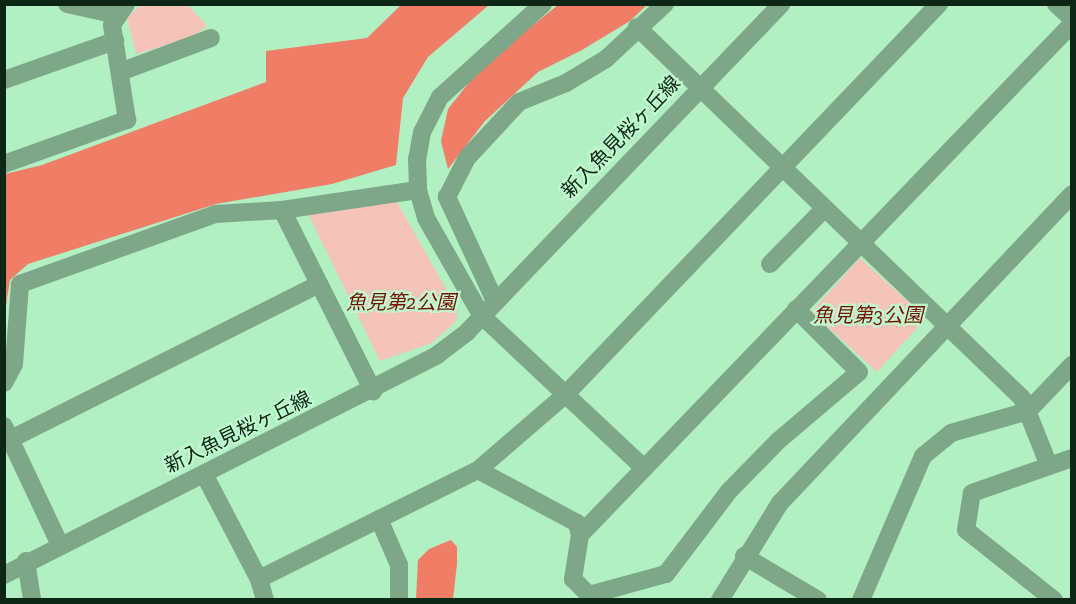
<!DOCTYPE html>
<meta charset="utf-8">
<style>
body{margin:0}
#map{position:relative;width:1076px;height:604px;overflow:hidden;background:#b2efc2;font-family:"Zilla Slab","Noto Sans JP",serif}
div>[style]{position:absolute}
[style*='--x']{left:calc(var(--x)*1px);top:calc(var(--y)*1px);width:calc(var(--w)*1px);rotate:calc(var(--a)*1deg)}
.green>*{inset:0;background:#f4c4b9}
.forest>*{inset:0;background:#f07e67}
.minor>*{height:18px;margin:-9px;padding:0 9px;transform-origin:9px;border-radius:9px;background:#7da788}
span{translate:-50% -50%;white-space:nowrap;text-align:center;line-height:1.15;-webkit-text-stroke:4.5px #bffdcf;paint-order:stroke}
.street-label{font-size:20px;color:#0e2615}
.park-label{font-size:20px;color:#770e00;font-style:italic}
.frame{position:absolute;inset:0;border:6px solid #0e2615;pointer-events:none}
</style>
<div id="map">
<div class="green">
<div style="clip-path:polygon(140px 5px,188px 5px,207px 26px,191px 38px,136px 54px,127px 18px)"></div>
<div style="clip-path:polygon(397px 202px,458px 310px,456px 321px,432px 343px,380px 361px,308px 214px)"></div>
<div style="clip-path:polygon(860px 258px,926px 318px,877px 372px,811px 312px)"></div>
</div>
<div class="forest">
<div style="clip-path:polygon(401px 5px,489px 5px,428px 57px,403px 98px,396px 165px,332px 184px,216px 204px,28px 264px,10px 280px,5px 311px,5px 174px,42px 165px,266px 82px,266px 51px,367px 38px)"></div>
<div style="clip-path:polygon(558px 5px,647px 5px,630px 21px,582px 50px,538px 72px,485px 121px,448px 169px,441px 141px,448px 109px,482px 66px)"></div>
<div style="clip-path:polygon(451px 540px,457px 547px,457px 564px,453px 599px,416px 599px,418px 560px,429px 549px)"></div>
</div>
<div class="minor">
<div style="--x:67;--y:4;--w:51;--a:12.4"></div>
<div style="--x:543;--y:4;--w:139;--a:137.9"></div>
<div style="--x:440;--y:97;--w:39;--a:117"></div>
<div style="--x:422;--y:132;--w:27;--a:100"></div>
<div style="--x:417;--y:159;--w:31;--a:88"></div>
<div style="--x:418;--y:190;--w:29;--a:74"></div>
<div style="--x:426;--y:218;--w:112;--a:60.4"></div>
<div style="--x:481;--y:315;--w:224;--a:43.2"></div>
<div style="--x:1056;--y:4;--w:22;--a:43"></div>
<div style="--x:637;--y:27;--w:535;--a:43.94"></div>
<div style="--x:1022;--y:398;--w:73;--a:68.3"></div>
<div style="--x:120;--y:72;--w:97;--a:-20.5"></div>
<div style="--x:4;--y:80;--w:118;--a:-19.4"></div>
<div style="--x:4;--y:164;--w:131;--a:-19.7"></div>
<div style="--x:127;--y:120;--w:96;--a:-99"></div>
<div style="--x:112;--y:25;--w:25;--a:-56"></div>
<div style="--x:282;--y:210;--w:203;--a:63.3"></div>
<div style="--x:770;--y:264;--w:78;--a:-45.5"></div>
<div style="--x:495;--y:301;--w:115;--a:-114.8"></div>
<div style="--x:447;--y:197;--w:44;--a:-62.9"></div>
<div style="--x:467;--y:158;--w:76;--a:-47.1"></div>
<div style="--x:519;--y:102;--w:51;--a:-22"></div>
<div style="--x:566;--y:83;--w:47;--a:-31"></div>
<div style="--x:606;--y:59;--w:81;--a:-43"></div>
<div style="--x:4;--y:383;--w:21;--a:-62"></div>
<div style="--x:14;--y:364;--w:80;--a:-85.7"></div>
<div style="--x:20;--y:284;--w:208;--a:-19.7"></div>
<div style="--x:216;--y:214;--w:66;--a:-3.5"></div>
<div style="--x:282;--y:210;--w:137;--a:-8.4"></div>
<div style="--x:4;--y:426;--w:132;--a:64.8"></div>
<div style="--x:11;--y:439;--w:345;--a:-26.7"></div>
<div style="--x:478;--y:470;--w:112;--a:28.2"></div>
<div style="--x:577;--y:523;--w:12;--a:76"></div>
<div style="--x:580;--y:535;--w:45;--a:99"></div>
<div style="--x:573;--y:579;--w:23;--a:45"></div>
<div style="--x:589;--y:595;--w:80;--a:-15.3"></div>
<div style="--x:666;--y:574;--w:104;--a:-52.8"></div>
<div style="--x:729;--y:491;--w:70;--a:-45.6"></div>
<div style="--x:778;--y:441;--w:106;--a:-40.4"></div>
<div style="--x:859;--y:372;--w:89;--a:-135"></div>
<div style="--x:204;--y:474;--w:119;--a:62.4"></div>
<div style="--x:259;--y:579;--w:22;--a:74"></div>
<div style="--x:379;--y:519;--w:50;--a:66.5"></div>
<div style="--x:399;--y:565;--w:35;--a:90"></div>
<div style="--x:580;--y:535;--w:709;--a:-46.09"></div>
<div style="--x:744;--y:556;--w:86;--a:30.7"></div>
<div style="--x:26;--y:561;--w:39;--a:81"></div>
<div style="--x:4;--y:575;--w:486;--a:-26.9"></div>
<div style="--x:437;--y:355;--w:38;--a:-37"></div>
<div style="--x:467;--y:332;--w:454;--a:-46.2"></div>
<div style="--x:259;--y:579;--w:245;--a:-26.5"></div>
<div style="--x:478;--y:470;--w:116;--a:-40.8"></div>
<div style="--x:566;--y:394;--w:540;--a:-46.28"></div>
<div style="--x:720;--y:600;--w:114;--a:-58.3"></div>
<div style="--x:780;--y:503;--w:425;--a:-46.6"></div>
<div style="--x:861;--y:600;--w:157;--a:-66.7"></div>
<div style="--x:923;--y:456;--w:36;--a:-39"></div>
<div style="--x:951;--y:433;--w:80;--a:-15.9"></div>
<div style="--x:1028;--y:411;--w:64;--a:-46.3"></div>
<div style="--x:1054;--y:600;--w:112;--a:-141.5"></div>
<div style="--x:966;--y:530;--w:37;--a:-81"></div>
<div style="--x:972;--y:493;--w:106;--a:-19.3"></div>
</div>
<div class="street-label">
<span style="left:621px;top:137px;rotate:-46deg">新入魚見桜ヶ丘線</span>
<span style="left:238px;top:432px;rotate:-26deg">新入魚見桜ヶ丘線</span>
</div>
<div class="park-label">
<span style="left:401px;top:302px">魚見第2公園</span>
<span style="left:868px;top:315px">魚見第3公園</span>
</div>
<div class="frame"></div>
</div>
